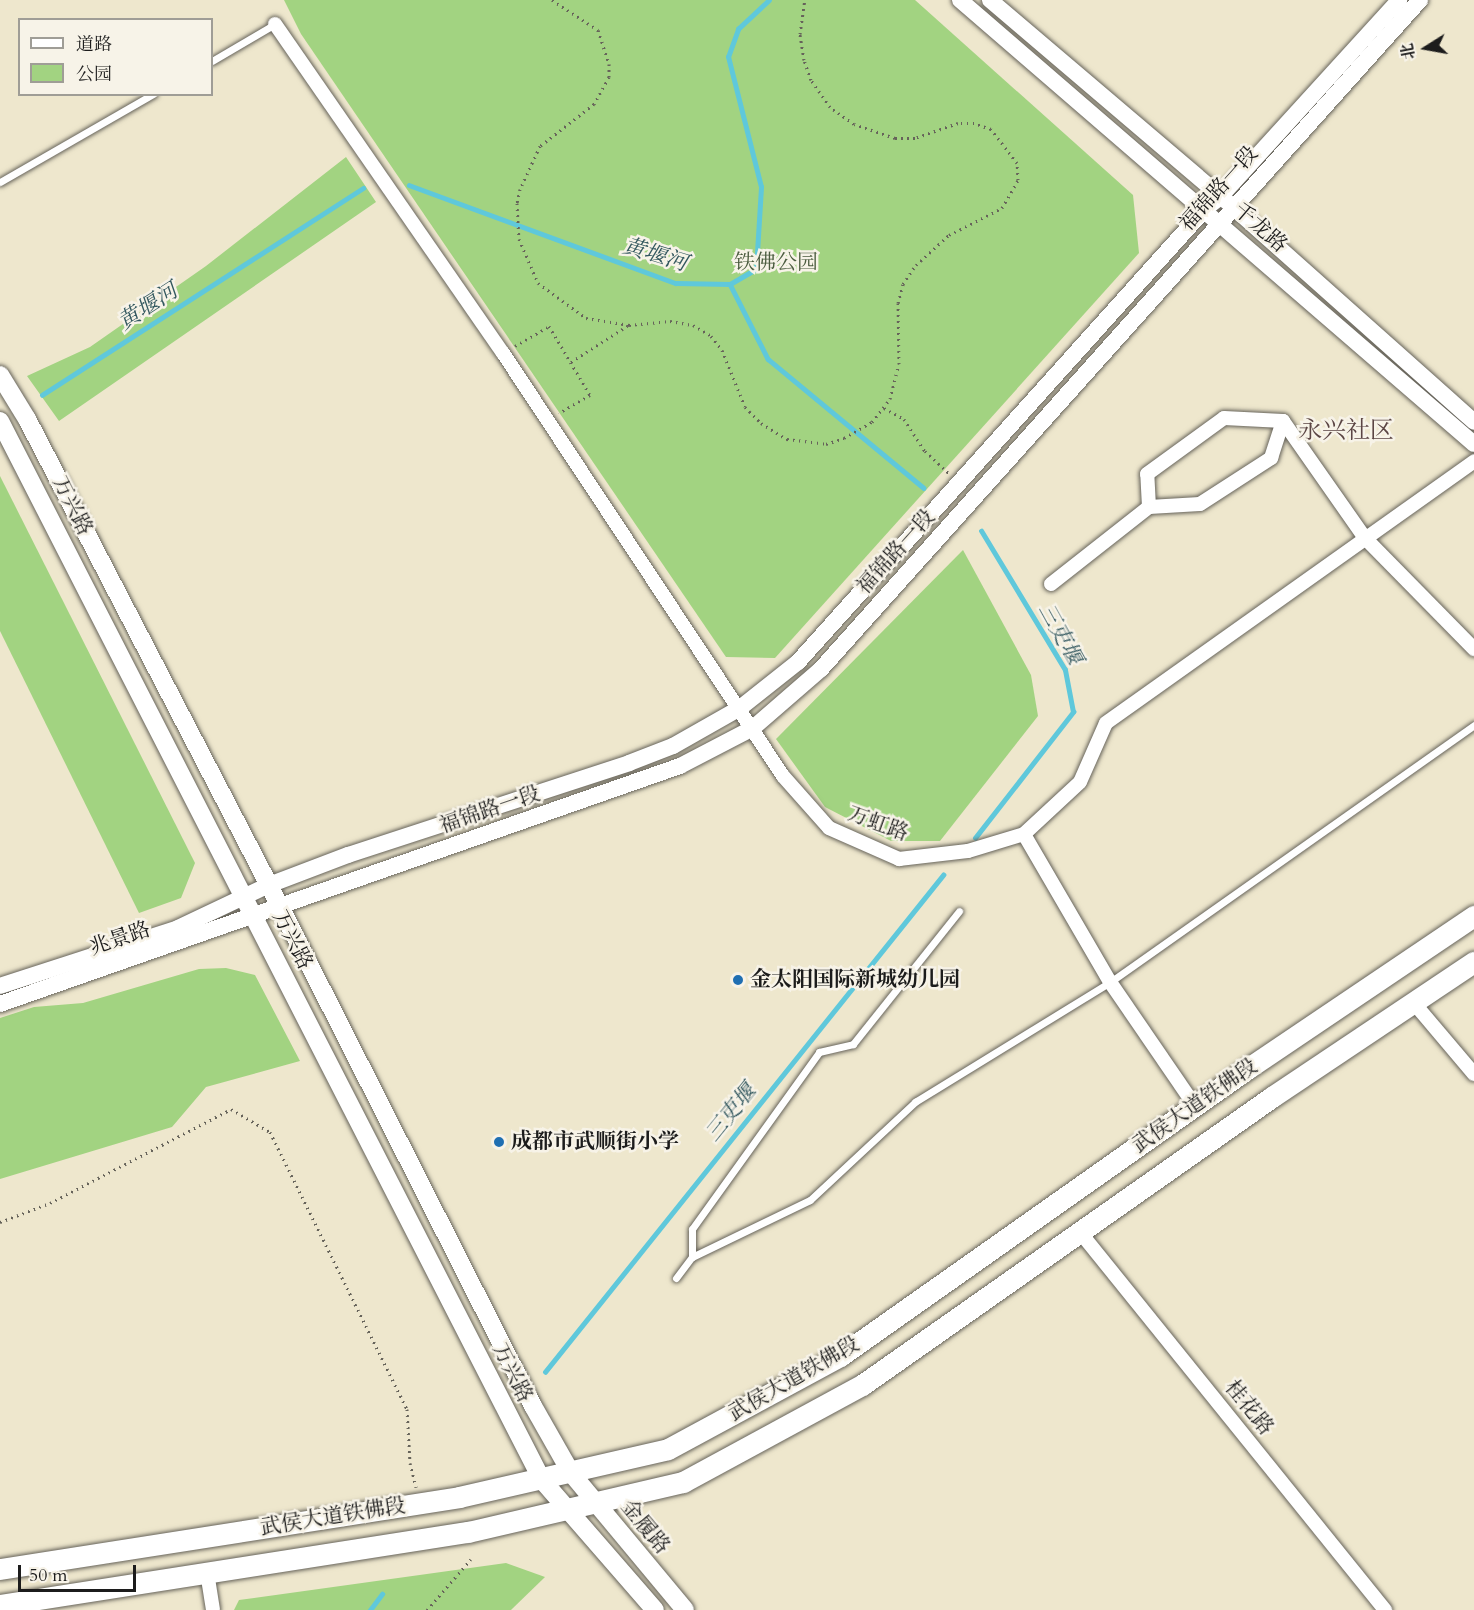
<!DOCTYPE html>
<meta charset="utf-8">
<style>
body{margin:0}
#map{position:relative;width:1474px;height:1610px;overflow:hidden;background:#eee7cd;font-family:Cardo,"Noto Serif SC",serif}
div>[style]{position:absolute}
[style*='--x']{left:calc(var(--x)*1px);top:calc(var(--y)*1px);width:calc(var(--w)*1px);rotate:calc(var(--a)*1deg)}
.green>*{inset:0;background:#a2d381}
.stream>*{height:4.5px;margin:-2.25px;padding:0 2.25px;transform-origin:2.25px;border-radius:2.25px;background:#5fc8db}
.path>*{height:3px;margin-top:-1.5px;transform-origin:0;background:repeating-linear-gradient(90deg,#66635a 0 1.5px,transparent 0 6px)}
.roads{filter:drop-shadow(0 0 2px #66635a) drop-shadow(0 0 2px #66635a)}
.service>*{height:7px;margin:-3.5px;padding:0 3.5px;transform-origin:3.5px;border-radius:3.5px;background:#fff}
.minor>*{height:14px;margin:-7px;padding:0 7px;transform-origin:7px;border-radius:7px;background:#fff}
.tertiary>*{height:16px;margin:-8px;padding:0 8px;transform-origin:8px;border-radius:8px;background:#fff}
.secondary>*{height:18px;margin:-9px;padding:0 9px;transform-origin:9px;border-radius:9px;background:#fff}
.primary>*{height:21px;margin:-10.5px;padding:0 10.5px;transform-origin:10.5px;border-radius:10.5px;background:#fff}
.dots>*{width:16px;height:16px;translate:-50% -50%;box-sizing:border-box;border:3px solid #f7f3e8;border-radius:50%}
span{translate:-50% -50%;white-space:nowrap;text-align:center;line-height:1.15;-webkit-text-stroke:5px #f7f3e8;paint-order:stroke}
.street-label{font-size:21px;color:#1c1c1c}
.park-label{font-size:21px;color:#4b5c3f}
.poi-label{font-size:21px;color:#1c1c1c;font-weight:700}
.left{translate:0 -50%;text-align:left}
.water-label{font-size:22px;color:#33585f;font-style:italic}
.quarter-label{font-size:24px;color:#5b4544}
.legend{position:absolute;left:18px;top:18px;width:195px;height:78px;box-sizing:border-box;background:#f7f3e8;border:2px solid #9f9d96;margin:0;padding:8px 10px;list-style:none;font-size:18px;color:#1c1c1c}
.legend li{display:flex;align-items:center;gap:12px;height:30px}
.legend b{width:30px;border:2px solid #9f9d96}
.north{position:absolute;left:1396px;top:18px;width:60px;height:60px;-webkit-text-stroke:4px #f7f3e8;paint-order:stroke;rotate:259deg;font-size:16px;font-weight:700;line-height:24px;text-align:center;color:#1c1c1c}
.north::after{content:'';display:block;margin:auto;width:21px;height:27px;background:#1c1c1c;clip-path:polygon(50% 0,100% 100%,50% 72%,0 100%)}
.scale{position:absolute;left:18px;top:1565px;width:118px;height:27px;box-sizing:border-box;border:3px solid #1c1c1c;border-top:0;padding-left:8px;font-size:18px;line-height:21px;white-space:nowrap;color:#1c1c1c;-webkit-text-stroke:4px #f7f3e8;paint-order:stroke}
</style>
<div id="map">
<div class="green">
<div style="clip-path:polygon(284px 0,915px 0,1133px 195px,1139px 253px,775px 658px,726px 657px,301px 34px)"></div>
<div style="clip-path:polygon(346px 157px,376px 202px,59px 421px,27px 376px,90px 347px,206px 266px)"></div>
<div style="clip-path:polygon(0 476px,195px 863px,181px 898px,139px 913px,0 631px)"></div>
<div style="clip-path:polygon(963px 550px,1031px 675px,1038px 716px,940px 841px,891px 841px,825px 807px,776px 739px)"></div>
<div style="clip-path:polygon(226px 968px,255px 975px,300px 1061px,206px 1087px,172px 1127px,0 1179px,0 1018px,34px 1007px,83px 1003px,199px 969px)"></div>
<div style="clip-path:polygon(506px 1563px,545px 1577px,511px 1610px,234px 1610px,239px 1600px)"></div>
</div>
<div class="stream">
<div style="--x:409;--y:185;--w:284;--a:20.2"></div>
<div style="--x:676;--y:283;--w:54;--a:1.1"></div>
<div style="--x:730;--y:284;--w:30;--a:-30"></div>
<div style="--x:756;--y:269;--w:82;--a:-86.5"></div>
<div style="--x:761;--y:187;--w:134;--a:-104.2"></div>
<div style="--x:728;--y:57;--w:30;--a:-70"></div>
<div style="--x:738;--y:29;--w:42;--a:-43.1"></div>
<div style="--x:730;--y:284;--w:84;--a:63.1"></div>
<div style="--x:768;--y:359;--w:202;--a:39.6"></div>
<div style="--x:42;--y:395;--w:382;--a:-32.8"></div>
<div style="--x:975;--y:838;--w:160;--a:-52.1"></div>
<div style="--x:1073;--y:712;--w:43;--a:-100.8"></div>
<div style="--x:1065;--y:670;--w:162;--a:-121.1"></div>
<div style="--x:545;--y:1372;--w:637;--a:-51.31"></div>
<div style="--x:370;--y:1610;--w:20;--a:-53"></div>
</div>
<div class="path">
<div style="--x:552;--y:0;--w:55;--a:33.1"></div>
<div style="--x:598;--y:30;--w:36;--a:72"></div>
<div style="--x:609;--y:64;--w:13;--a:90"></div>
<div style="--x:609;--y:77;--w:31;--a:119"></div>
<div style="--x:594;--y:104;--w:68;--a:142.1"></div>
<div style="--x:540;--y:146;--w:47;--a:114.9"></div>
<div style="--x:520;--y:189;--w:14;--a:102"></div>
<div style="--x:517;--y:203;--w:36;--a:87"></div>
<div style="--x:519;--y:239;--w:48;--a:66.6"></div>
<div style="--x:538;--y:283;--w:59;--a:36.1"></div>
<div style="--x:586;--y:318;--w:44;--a:9.2"></div>
<div style="--x:629;--y:325;--w:41;--a:-5.6"></div>
<div style="--x:670;--y:321;--w:23;--a:10"></div>
<div style="--x:693;--y:325;--w:21;--a:31"></div>
<div style="--x:711;--y:336;--w:18;--a:52"></div>
<div style="--x:722;--y:350;--w:61;--a:68"></div>
<div style="--x:745;--y:407;--w:23;--a:45"></div>
<div style="--x:761;--y:423;--w:31;--a:32"></div>
<div style="--x:787;--y:439;--w:39;--a:7"></div>
<div style="--x:826;--y:444;--w:19;--a:-18"></div>
<div style="--x:844;--y:438;--w:32;--a:-30"></div>
<div style="--x:872;--y:422;--w:29;--a:-52"></div>
<div style="--x:890;--y:399;--w:36;--a:-76"></div>
<div style="--x:899;--y:364;--w:61;--a:-90.9"></div>
<div style="--x:898;--y:303;--w:20;--a:-75"></div>
<div style="--x:903;--y:284;--w:23;--a:-56"></div>
<div style="--x:916;--y:265;--w:45;--a:-42.3"></div>
<div style="--x:949;--y:235;--w:59;--a:-27"></div>
<div style="--x:1002;--y:208;--w:32;--a:-60"></div>
<div style="--x:1018;--y:180;--w:17;--a:-93"></div>
<div style="--x:1017;--y:163;--w:43;--a:-127.4"></div>
<div style="--x:991;--y:129;--w:18;--a:-161"></div>
<div style="--x:974;--y:123;--w:16;--a:180"></div>
<div style="--x:958;--y:123;--w:46;--a:160.8"></div>
<div style="--x:915;--y:138;--w:20;--a:180"></div>
<div style="--x:895;--y:138;--w:43;--a:-161.1"></div>
<div style="--x:854;--y:124;--w:29;--a:-145"></div>
<div style="--x:830;--y:107;--w:33;--a:-125"></div>
<div style="--x:811;--y:80;--w:21;--a:-109"></div>
<div style="--x:804;--y:60;--w:26;--a:-99"></div>
<div style="--x:800;--y:34;--w:34;--a:-82"></div>
<div style="--x:515;--y:346;--w:39;--a:-30"></div>
<div style="--x:549;--y:326;--w:80;--a:59.3"></div>
<div style="--x:590;--y:395;--w:36;--a:150"></div>
<div style="--x:571;--y:362;--w:67;--a:-32.7"></div>
<div style="--x:884;--y:408;--w:23;--a:29"></div>
<div style="--x:904;--y:419;--w:38;--a:57"></div>
<div style="--x:925;--y:451;--w:33;--a:43"></div>
<div style="--x:0;--y:1222;--w:53;--a:-20.8"></div>
<div style="--x:50;--y:1203;--w:204;--a:-27.4"></div>
<div style="--x:231;--y:1109;--w:45;--a:30.5"></div>
<div style="--x:270;--y:1132;--w:309;--a:63.7"></div>
<div style="--x:407;--y:1409;--w:54;--a:86.8"></div>
<div style="--x:410;--y:1463;--w:25;--a:76"></div>
<div style="--x:427;--y:1610;--w:67;--a:-49.2"></div>
</div>
<div class="roads">
<div class="service">
<div style="--x:212;--y:61;--w:73;--a:-30.4"></div>
<div style="--x:0;--y:182;--w:177;--a:-29.9"></div>
<div style="--x:692;--y:1257;--w:28;--a:-90"></div>
<div style="--x:692;--y:1229;--w:218;--a:-54.3"></div>
<div style="--x:819;--y:1052;--w:35;--a:-13"></div>
<div style="--x:853;--y:1044;--w:170;--a:-51.4"></div>
<div style="--x:676;--y:1278;--w:26;--a:-53"></div>
<div style="--x:692;--y:1257;--w:131;--a:-25.8"></div>
<div style="--x:810;--y:1200;--w:144;--a:-43"></div>
<div style="--x:915;--y:1102;--w:229;--a:-31.6"></div>
<div style="--x:1110;--y:982;--w:446;--a:-35.2"></div>
</div>
<div class="minor">
<div style="--x:275;--y:24;--w:400;--a:55.3"></div>
<div style="--x:503;--y:353;--w:507;--a:56.5"></div>
<div style="--x:783;--y:776;--w:69;--a:48.5"></div>
<div style="--x:829;--y:828;--w:77;--a:23.9"></div>
<div style="--x:899;--y:859;--w:69;--a:-6.6"></div>
<div style="--x:968;--y:851;--w:59;--a:-16.9"></div>
<div style="--x:1149;--y:507;--w:51;--a:-3.4"></div>
<div style="--x:1200;--y:504;--w:85;--a:-32.9"></div>
<div style="--x:1271;--y:458;--w:39;--a:-72"></div>
<div style="--x:1051;--y:584;--w:125;--a:-38.2"></div>
<div style="--x:1149;--y:507;--w:33;--a:-93"></div>
<div style="--x:1147;--y:474;--w:95;--a:-36"></div>
<div style="--x:1224;--y:418;--w:59;--a:2.9"></div>
<div style="--x:1283;--y:421;--w:143;--a:55"></div>
<div style="--x:1365;--y:538;--w:156;--a:45.5"></div>
<div style="--x:1414;--y:1003;--w:93;--a:49.8"></div>
<div style="--x:1195;--y:1106;--w:150;--a:-124.4"></div>
<div style="--x:1110;--y:982;--w:171;--a:-120.2"></div>
<div style="--x:1024;--y:834;--w:76;--a:-42.9"></div>
<div style="--x:1080;--y:782;--w:64;--a:-66.2"></div>
<div style="--x:1106;--y:723;--w:452;--a:-35.4"></div>
<div style="--x:1080;--y:1232;--w:486;--a:51.1"></div>
<div style="--x:207;--y:1572;--w:38;--a:81"></div>
</div>
<div class="tertiary">
<div style="--x:960;--y:0;--w:679;--a:40.82"></div>
<div style="--x:990;--y:0;--w:319;--a:40.4"></div>
<div style="--x:1233;--y:207;--w:323;--a:41.7"></div>
<div style="--x:0;--y:986;--w:187;--a:-18"></div>
<div style="--x:178;--y:928;--w:101;--a:-25.3"></div>
<div style="--x:269;--y:885;--w:85;--a:-20.8"></div>
<div style="--x:348;--y:855;--w:296;--a:-18.1"></div>
<div style="--x:629;--y:763;--w:47;--a:-21.1"></div>
<div style="--x:673;--y:746;--w:77;--a:-29.6"></div>
<div style="--x:740;--y:708;--w:74;--a:-38.4"></div>
<div style="--x:798;--y:662;--w:609;--a:-48.06"></div>
<div style="--x:1205;--y:209;--w:18;--a:-38"></div>
<div style="--x:1219;--y:198;--w:268;--a:-47.7"></div>
<div style="--x:0;--y:1004;--w:720;--a:-19.29"></div>
<div style="--x:680;--y:766;--w:82;--a:-27.5"></div>
<div style="--x:753;--y:728;--w:90;--a:-40.9"></div>
<div style="--x:821;--y:669;--w:898;--a:-48.16"></div>
</div>
<div class="secondary">
<div style="--x:0;--y:375;--w:52;--a:58.5"></div>
<div style="--x:27;--y:419;--w:525;--a:62.56"></div>
<div style="--x:269;--y:885;--w:584;--a:63.13"></div>
<div style="--x:533;--y:1406;--w:77;--a:60.4"></div>
<div style="--x:571;--y:1473;--w:178;--a:50.2"></div>
<div style="--x:0;--y:421;--w:1190;--a:62.9"></div>
<div style="--x:542;--y:1480;--w:172;--a:49"></div>
</div>
<div class="primary">
<div style="--x:0;--y:1569;--w:465;--a:-8.9"></div>
<div style="--x:459;--y:1497;--w:214;--a:-12.9"></div>
<div style="--x:668;--y:1449;--w:196;--a:-28.4"></div>
<div style="--x:840;--y:1356;--w:498;--a:-35.2"></div>
<div style="--x:1247;--y:1069;--w:274;--a:-34"></div>
<div style="--x:0;--y:1605;--w:474;--a:-8.9"></div>
<div style="--x:468;--y:1532;--w:221;--a:-13.1"></div>
<div style="--x:683;--y:1482;--w:204;--a:-28.5"></div>
<div style="--x:862;--y:1385;--w:501;--a:-35.09"></div>
<div style="--x:1272;--y:1097;--w:243;--a:-33.8"></div>
</div>
</div>
<div class="dots">
<div style="left:738px;top:980px;background:#1f6fb2"></div>
<div style="left:499px;top:1142px;background:#1f6fb2"></div>
</div>
<div class="street-label">
<span style="left:1219px;top:189px;rotate:-48deg">福锦路一段</span>
<span style="left:1260px;top:228px;rotate:41deg">千龙路</span>
<span style="left:72px;top:506px;rotate:63deg">万兴路</span>
<span style="left:896px;top:552px;rotate:-48deg">福锦路一段</span>
<span style="left:490px;top:810px;rotate:-19deg">福锦路一段</span>
<span style="left:878px;top:824px;rotate:20deg">万虹路</span>
<span style="left:120px;top:939px;rotate:-19deg">兆景路</span>
<span style="left:292px;top:940px;rotate:63deg">万兴路</span>
<span style="left:1195px;top:1106px;rotate:-35deg">武侯大道铁佛段</span>
<span style="left:512px;top:1373px;rotate:63deg">万兴路</span>
<span style="left:794px;top:1379px;rotate:-30deg">武侯大道铁佛段</span>
<span style="left:1249px;top:1408px;rotate:51deg">桂花路</span>
<span style="left:333px;top:1517px;rotate:-9deg">武侯大道铁佛段</span>
<span style="left:645px;top:1527px;rotate:50deg">金履路</span>
</div>
<div class="park-label">
<span style="left:776px;top:263px">铁佛公园</span>
</div>
<div class="poi-label">
<span class="left" style="left:750px;top:980px">金太阳国际新城幼儿园</span>
<span class="left" style="left:511px;top:1142px">成都市武顺街小学</span>
</div>
<div class="water-label">
<span style="left:655px;top:255px;rotate:17deg">黄堰河</span>
<span style="left:148px;top:307px;rotate:-33deg">黄堰河</span>
<span style="left:1060px;top:634px;rotate:61deg">三吏堰</span>
<span style="left:731px;top:1113px;rotate:-51deg">三吏堰</span>
</div>
<div class="quarter-label">
<span style="left:1346px;top:431px">永兴社区</span>
</div>
<ul class="legend">
<li><b style="height:8px;background:#fff"></b>道路</li>
<li><b style="height:16px;background:#a2d381"></b>公园</li>
</ul>
<div class="north">北</div>
<div class="scale">50 m</div>
</div>
